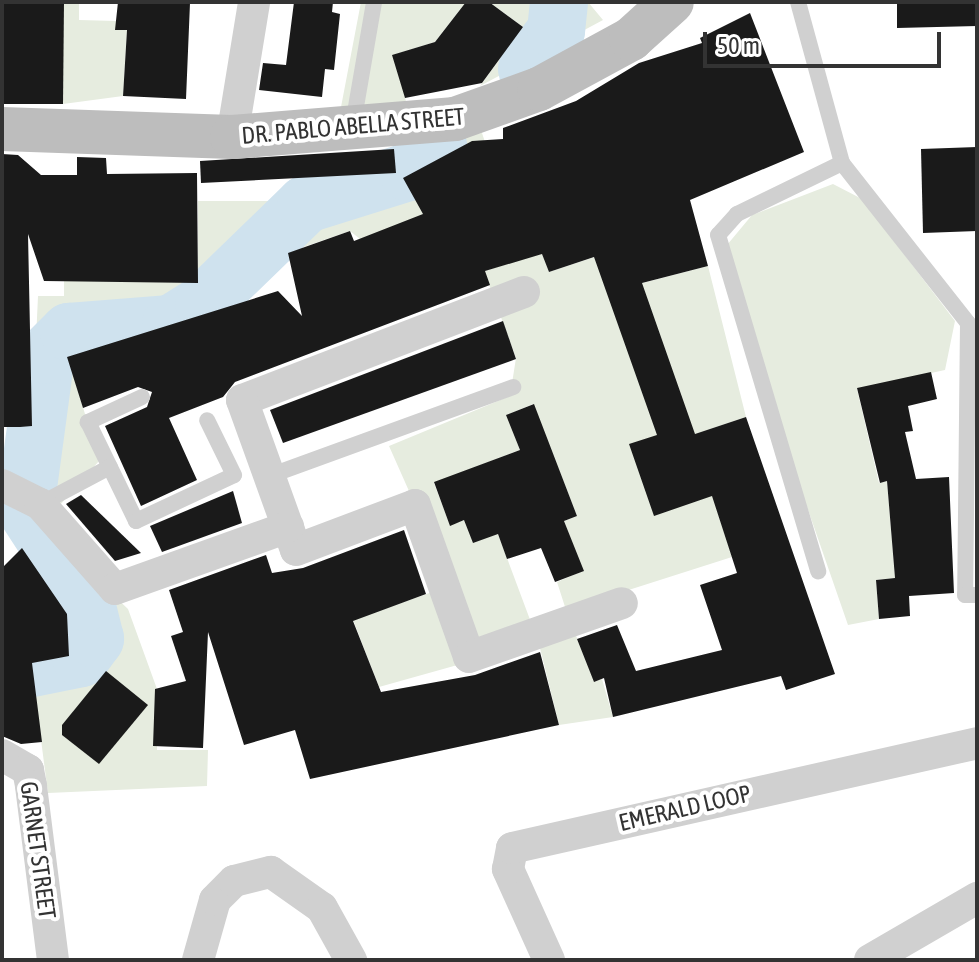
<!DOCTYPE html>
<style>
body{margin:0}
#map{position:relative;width:979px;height:962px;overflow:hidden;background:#fff;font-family:"Asap Condensed",sans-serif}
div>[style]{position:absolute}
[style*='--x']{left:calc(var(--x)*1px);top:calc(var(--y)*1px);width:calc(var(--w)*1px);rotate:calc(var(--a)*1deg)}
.green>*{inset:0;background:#e6ecdf}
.river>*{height:58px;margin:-29px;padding:0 29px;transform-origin:29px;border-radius:29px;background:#cfe2ee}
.building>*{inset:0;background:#1a1a1a}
.lane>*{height:16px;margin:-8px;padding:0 8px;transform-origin:8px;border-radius:8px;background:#d0d0d0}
.street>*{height:32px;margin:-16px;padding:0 16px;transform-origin:16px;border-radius:16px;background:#d0d0d0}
.secondary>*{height:44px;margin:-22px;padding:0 22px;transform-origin:22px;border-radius:22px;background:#bdbdbd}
span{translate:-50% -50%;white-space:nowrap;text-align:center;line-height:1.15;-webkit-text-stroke:8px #fff;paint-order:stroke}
.street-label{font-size:24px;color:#333}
.frame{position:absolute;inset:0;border:4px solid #333;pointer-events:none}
.scale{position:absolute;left:703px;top:32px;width:238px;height:36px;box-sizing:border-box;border:4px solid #333;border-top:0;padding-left:10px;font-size:24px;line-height:28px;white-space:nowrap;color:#333;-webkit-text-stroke:6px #fff;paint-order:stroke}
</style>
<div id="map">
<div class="green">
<div style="clip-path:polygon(57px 2px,79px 2px,79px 20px,116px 21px,127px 30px,123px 96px,63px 104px)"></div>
<div style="clip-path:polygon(361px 2px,466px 2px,435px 42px,396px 54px,406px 102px,341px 107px)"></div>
<div style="clip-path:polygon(489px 2px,588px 2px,603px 20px,480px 86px,523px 27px)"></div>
<div style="clip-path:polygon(482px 133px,496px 175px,429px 218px,360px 239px,350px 231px,260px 262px,212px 310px,68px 357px,99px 461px,60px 505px,51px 536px,128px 609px,157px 689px,157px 750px,208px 750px,207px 786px,48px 793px,31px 664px,74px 647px,67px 614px,7px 526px,21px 472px,20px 427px,32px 426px,38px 296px,64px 296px,64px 281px,198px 280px,198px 201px,282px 201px,305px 179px,395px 173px,393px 143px)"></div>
<div style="clip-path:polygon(833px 184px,862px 199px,955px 321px,945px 370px,857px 389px,879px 483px,887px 481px,895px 578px,876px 580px,879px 619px,848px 625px,772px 406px,727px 245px,752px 215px)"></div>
<div style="clip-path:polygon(619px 249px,635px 285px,708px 266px,746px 417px,693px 435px,732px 557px,566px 610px,557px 582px,583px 571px,564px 521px,577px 516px,533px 404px,507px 415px,520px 450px,434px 483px,450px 525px,464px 520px,498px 534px,532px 625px,476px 642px,389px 446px,510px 396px,516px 358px,484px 271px,542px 253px,549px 272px)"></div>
<div style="clip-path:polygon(435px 591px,461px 664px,379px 687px,353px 620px)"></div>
<div style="clip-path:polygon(575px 633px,594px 681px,602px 679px,613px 717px,559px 725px,540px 648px)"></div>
</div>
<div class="river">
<div style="--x:527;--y:69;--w:48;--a:-52.7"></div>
<div style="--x:556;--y:31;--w:29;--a:-84"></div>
<div style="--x:29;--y:480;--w:126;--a:-82.3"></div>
<div style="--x:46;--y:355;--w:33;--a:-45"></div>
<div style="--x:69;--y:332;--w:102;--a:-4.5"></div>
<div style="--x:171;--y:324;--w:39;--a:-32"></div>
<div style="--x:204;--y:303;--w:142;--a:-44.1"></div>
<div style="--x:306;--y:204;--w:107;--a:-17.4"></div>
<div style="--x:408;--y:172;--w:40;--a:-41"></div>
<div style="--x:2;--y:674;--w:81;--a:-11.4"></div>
<div style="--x:81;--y:658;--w:24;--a:-54"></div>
<div style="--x:95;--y:639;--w:38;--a:-104"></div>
<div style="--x:86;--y:602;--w:106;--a:-123.1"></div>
</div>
<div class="building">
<div style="clip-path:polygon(2px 2px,64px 2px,63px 104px,2px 104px)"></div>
<div style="clip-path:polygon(118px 2px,190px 3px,186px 99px,123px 96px,127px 30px,115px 30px)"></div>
<div style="clip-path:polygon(294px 2px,333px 2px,332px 12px,340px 14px,334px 70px,325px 69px,322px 97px,259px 90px,263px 63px,286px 65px)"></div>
<div style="clip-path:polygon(466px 2px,489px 2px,523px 27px,482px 83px,405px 98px,392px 55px,435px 42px)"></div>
<div style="clip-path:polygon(897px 2px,977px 2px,977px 26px,897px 28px)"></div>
<div style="clip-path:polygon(750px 13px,804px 152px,690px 200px,708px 266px,642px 283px,695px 434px,746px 417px,835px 674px,786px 690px,781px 676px,613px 717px,604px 678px,594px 682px,577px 639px,617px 625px,636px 671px,722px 650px,700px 585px,737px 573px,712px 496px,654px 516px,629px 444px,657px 435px,594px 257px,549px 272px,542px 254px,485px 271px,490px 285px,235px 382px,223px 397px,169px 418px,197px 480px,141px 506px,105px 426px,147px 407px,152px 392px,138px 387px,83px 408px,67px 357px,278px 291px,302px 316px,288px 253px,350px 231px,354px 241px,423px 214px,403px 178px,472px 141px,503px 139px,503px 128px,576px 101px,639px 63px,702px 43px,700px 38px)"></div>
<div style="clip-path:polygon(977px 147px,977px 231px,923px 233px,921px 149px)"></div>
<div style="clip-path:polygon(394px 149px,396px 173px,201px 183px,200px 161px)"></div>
<div style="clip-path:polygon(2px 154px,18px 155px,41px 175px,77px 175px,77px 157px,106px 158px,107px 174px,197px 173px,198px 283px,44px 281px,28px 234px,32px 426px,20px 427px,2px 427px)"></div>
<div style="clip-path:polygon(503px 321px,516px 359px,283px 443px,270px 410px)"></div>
<div style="clip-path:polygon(931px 372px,937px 399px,908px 406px,913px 431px,905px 432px,916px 479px,949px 477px,954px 593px,909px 596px,910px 616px,879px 619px,876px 580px,895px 578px,887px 481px,880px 483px,857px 388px)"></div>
<div style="clip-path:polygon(534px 404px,577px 516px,564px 521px,584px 571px,555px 582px,541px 548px,507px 559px,498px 534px,473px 543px,464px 520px,450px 526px,434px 482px,520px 450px,506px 415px)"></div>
<div style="clip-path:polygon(233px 491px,242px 523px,162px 552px,150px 526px)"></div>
<div style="clip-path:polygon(81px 495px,141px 553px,115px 561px,66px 504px)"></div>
<div style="clip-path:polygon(404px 530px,426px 594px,353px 621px,381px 692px,475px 675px,540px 652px,559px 725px,310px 779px,295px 730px,244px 745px,208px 632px,203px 748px,153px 746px,155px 689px,186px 681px,171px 636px,183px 632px,169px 590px,266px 555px,272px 573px,303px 568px)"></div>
<div style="clip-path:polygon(22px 548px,67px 614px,69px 656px,32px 663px,42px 742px,21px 744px,2px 736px,2px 568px)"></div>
<div style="clip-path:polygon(106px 671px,148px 705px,99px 764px,62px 735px,62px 725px)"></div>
</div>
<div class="lane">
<div style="--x:798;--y:2;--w:167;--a:74.7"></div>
<div style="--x:842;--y:163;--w:117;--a:154.1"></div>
<div style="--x:737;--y:214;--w:28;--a:132"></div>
<div style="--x:718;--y:235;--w:351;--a:73.4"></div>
<div style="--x:353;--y:124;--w:124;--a:-80.2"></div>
<div style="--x:842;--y:163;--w:204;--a:51.8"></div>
<div style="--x:968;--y:323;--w:272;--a:90.6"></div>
<div style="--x:965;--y:595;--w:12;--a:0"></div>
<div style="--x:142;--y:397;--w:60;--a:155.2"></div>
<div style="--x:88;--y:422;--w:110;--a:64.1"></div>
<div style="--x:136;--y:521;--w:108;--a:-25.1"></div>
<div style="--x:234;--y:475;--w:61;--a:-116.1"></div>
<div style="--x:269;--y:476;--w:260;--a:-20"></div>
<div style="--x:40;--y:504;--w:79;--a:-27.9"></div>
</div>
<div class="street">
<div style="--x:232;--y:137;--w:137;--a:-80.7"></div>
<div style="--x:524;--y:292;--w:302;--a:159"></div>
<div style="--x:242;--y:400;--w:159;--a:70.2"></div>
<div style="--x:296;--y:550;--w:127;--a:-20.7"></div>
<div style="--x:415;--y:505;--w:161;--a:70.4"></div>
<div style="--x:469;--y:657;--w:162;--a:-19.4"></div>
<div style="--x:2;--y:485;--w:42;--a:26.6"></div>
<div style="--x:40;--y:504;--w:113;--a:48.6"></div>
<div style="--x:115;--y:589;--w:184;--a:-19.7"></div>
<div style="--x:2;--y:755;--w:30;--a:30"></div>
<div style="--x:28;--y:770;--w:16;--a:79"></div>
<div style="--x:31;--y:786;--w:175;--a:82.8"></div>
<div style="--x:198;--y:960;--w:62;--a:-74.2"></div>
<div style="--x:215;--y:900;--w:27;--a:-45"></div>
<div style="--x:234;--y:881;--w:38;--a:-14"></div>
<div style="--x:271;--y:872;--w:62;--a:35.2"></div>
<div style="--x:322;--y:908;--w:60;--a:60.9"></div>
<div style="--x:549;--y:960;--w:100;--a:-114.3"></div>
<div style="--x:508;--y:869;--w:21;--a:-79"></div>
<div style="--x:512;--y:848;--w:477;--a:-12.7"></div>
<div style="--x:870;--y:960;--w:124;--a:-30.1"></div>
</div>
<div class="secondary">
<div style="--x:2;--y:129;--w:230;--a:2"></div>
<div style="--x:232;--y:137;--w:224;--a:-4.6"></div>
<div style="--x:455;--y:119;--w:89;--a:-19.7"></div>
<div style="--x:539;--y:89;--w:105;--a:-28.5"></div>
<div style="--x:631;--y:39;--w:55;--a:-42.1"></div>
</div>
<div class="street-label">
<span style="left:353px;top:126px;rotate:-5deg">DR. PABLO ABELLA STREET</span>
<span style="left:685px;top:808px;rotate:-13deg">EMERALD LOOP</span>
<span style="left:38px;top:850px;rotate:82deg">GARNET STREET</span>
</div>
<div class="frame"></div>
<div class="scale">50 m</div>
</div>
